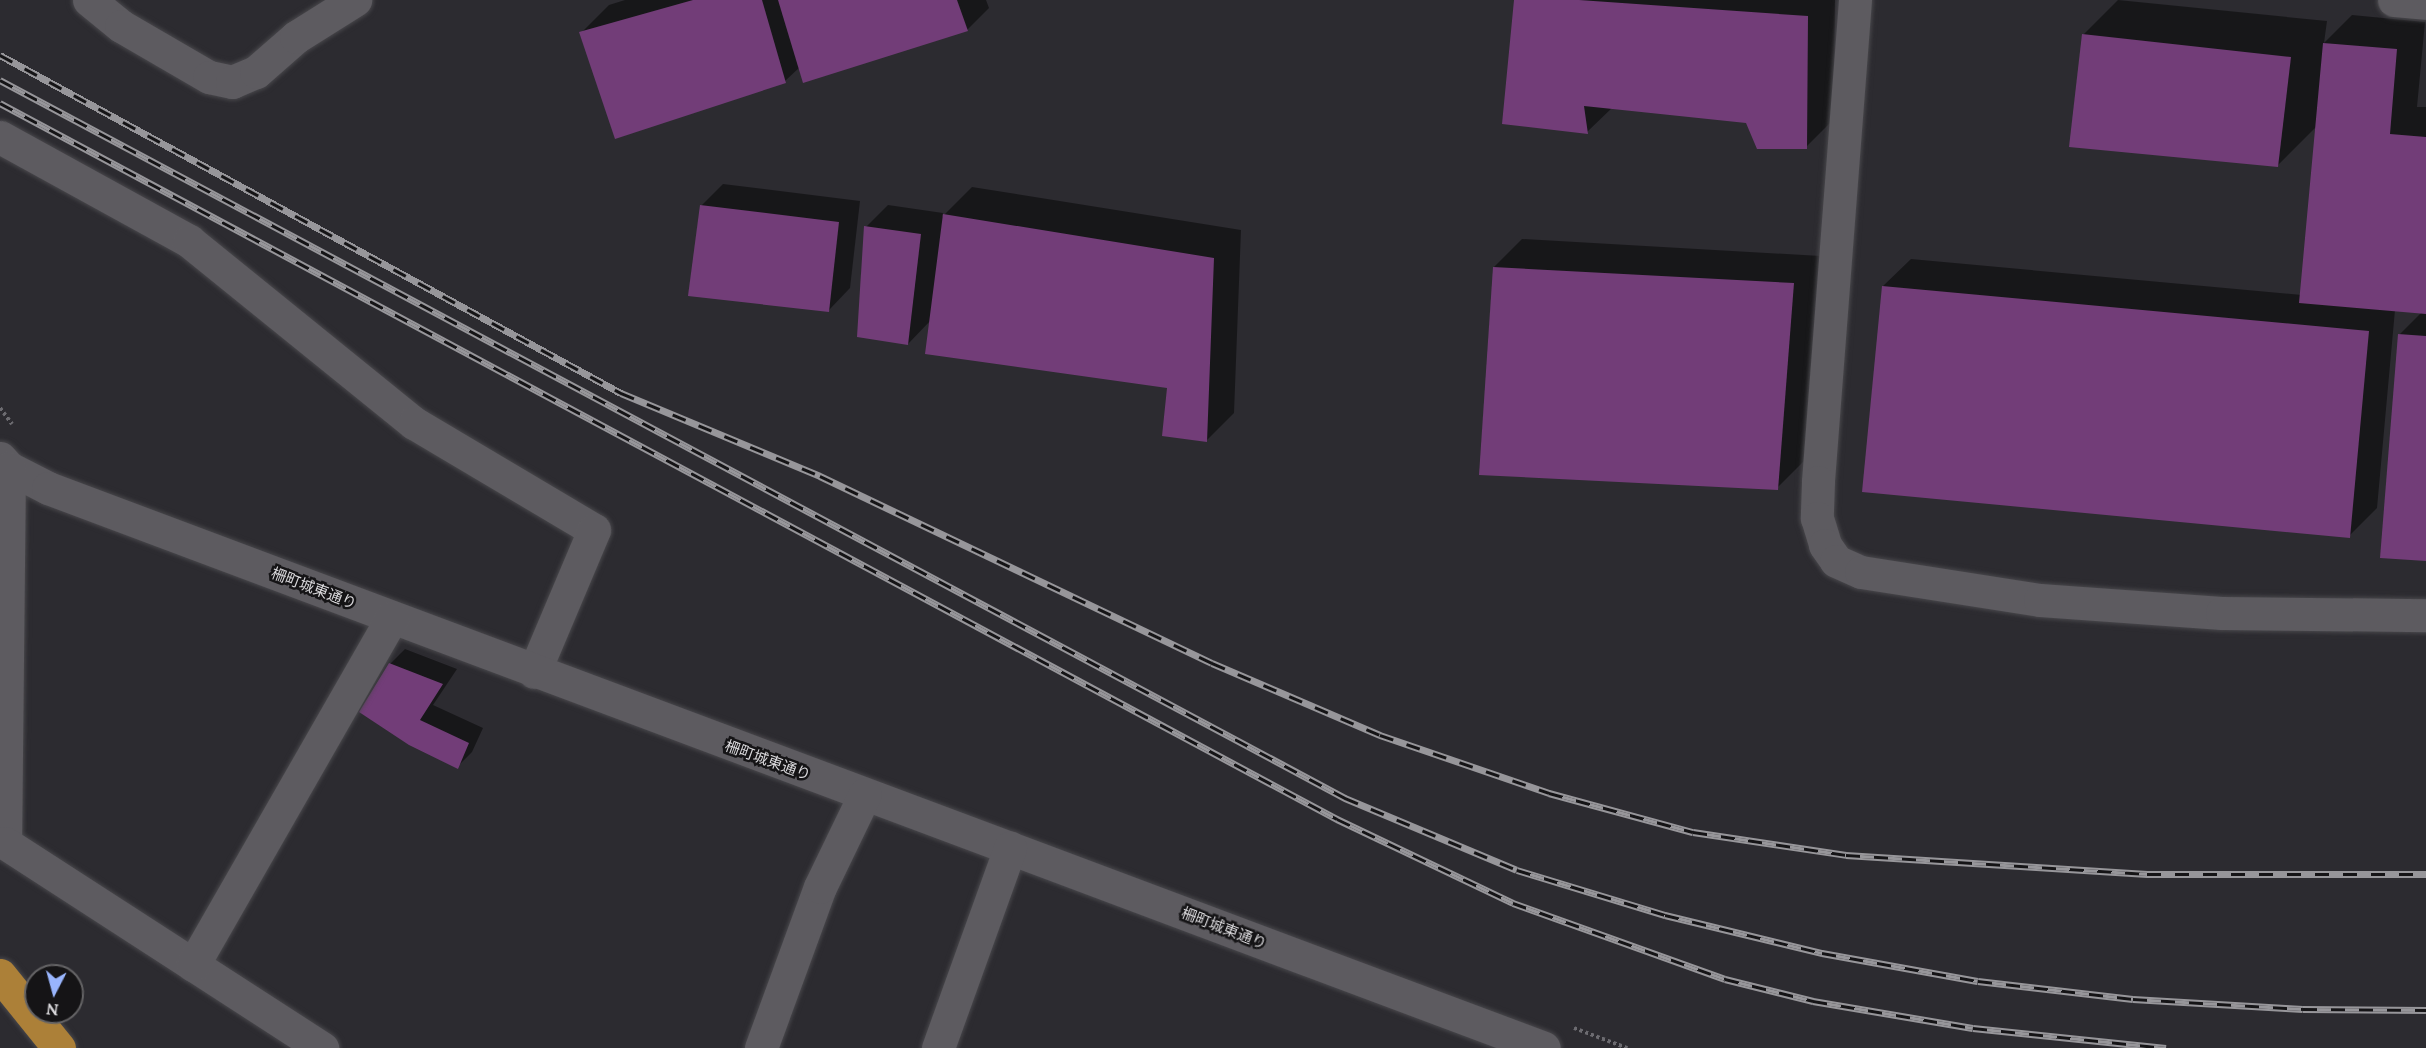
<!DOCTYPE html>
<meta charset="utf-8">
<style>
body{margin:0}
#map{position:relative;width:2426px;height:1048px;overflow:hidden;background:#2c2b30;font-family:Lora,"Noto Sans JP",serif}
div>[style]{position:absolute}
[style*='--x']{left:calc(var(--x)*1px);top:calc(var(--y)*1px);width:calc(var(--w)*1px);rotate:calc(var(--a)*1deg)}
.shadow>*{inset:0;background:#0007}
.building>*{inset:0;background:#723d78}
.path>*{height:4px;margin-top:-2px;transform-origin:0;background:repeating-linear-gradient(90deg,#6c6b70 0 3px,transparent 0 6px)}
.roads{filter:drop-shadow(0 0 2px #48474b) drop-shadow(0 0 2px #48474b)}
.minor>*{height:33px;margin:-16.5px;padding:0 16.5px;transform-origin:16.5px;border-radius:16.5px;background:#5d5b60}
.highway>*{height:33px;margin:-16.5px;padding:0 16.5px;transform-origin:16.5px;border-radius:16.5px;background:#ac8038}
.rail>*{height:7px;margin-top:-3.5px;transform-origin:0;background:repeating-linear-gradient(90deg,#151416 0 14px,#97969a 0 28px);box-sizing:border-box;border-block:2px solid #97969a}
span{translate:-50% -50%;white-space:nowrap;text-align:center;line-height:1.15;-webkit-text-stroke:5px #151416;paint-order:stroke}
.street-label{font-size:15px;color:#dad9dc}
.north{position:absolute;left:24px;top:964px;width:60px;height:60px;box-sizing:border-box;background:#151416;border:2px solid #646365;border-radius:50%;rotate:186deg;font-size:16px;font-weight:700;line-height:24px;text-align:center;color:#dad9dc}
.north::after{content:'';display:block;margin:auto;width:21px;height:27px;background:#99b5fd;clip-path:polygon(50% 0,100% 100%,50% 72%,0 100%)}
</style>
<div id="map">
<div class="shadow">
<div style="clip-path:polygon(625px 0,986px 0,989px 8px,967px 30px,800px 67px,785px 81px,581px 33px,609px 5px)"></div>
<div style="clip-path:polygon(1516px 0,1835px 0,1834px 119px,1806px 147px,1747px 122px,1613px 107px,1587px 132px)"></div>
<div style="clip-path:polygon(2118px 0,2327px 21px,2324px 43px,2352px 15px,2425px 22px,2417px 107px,2426px 107px,2426px 560px,2399px 335px,2422px 312px,2395px 310px,2377px 508px,2349px 536px,1883px 286px,1911px 259px,2302px 295px,2317px 126px,2278px 165px,2083px 35px)"></div>
<div style="clip-path:polygon(723px 184px,860px 201px,850px 288px,829px 310px,701px 206px)"></div>
<div style="clip-path:polygon(972px 187px,1241px 230px,1234px 413px,1206px 441px,1169px 386px,931px 320px,908px 344px,866px 227px,888px 205px,943px 213px,942px 217px)"></div>
<div style="clip-path:polygon(1522px 239px,1821px 256px,1805px 460px,1777px 488px,1494px 267px)"></div>
<div style="clip-path:polygon(405px 649px,457px 669px,433px 705px,483px 728px,472px 752px,457px 767px,410px 744px,390px 664px)"></div>
</div>
<div class="building">
<div style="clip-path:polygon(693px 0,762px 0,786px 83px,615px 139px,579px 32px)"></div>
<div style="clip-path:polygon(778px 0,957px 0,968px 31px,803px 83px)"></div>
<div style="clip-path:polygon(1514px 0,1579px 0,1808px 16px,1807px 149px,1757px 149px,1746px 123px,1584px 106px,1588px 134px,1502px 124px)"></div>
<div style="clip-path:polygon(2082px 34px,2291px 57px,2278px 167px,2069px 147px)"></div>
<div style="clip-path:polygon(2323px 43px,2397px 49px,2390px 134px,2426px 137px,2426px 314px,2299px 303px)"></div>
<div style="clip-path:polygon(700px 205px,839px 222px,829px 312px,688px 296px)"></div>
<div style="clip-path:polygon(943px 214px,1214px 258px,1207px 442px,1162px 436px,1167px 388px,925px 354px)"></div>
<div style="clip-path:polygon(864px 226px,921px 234px,908px 345px,857px 337px)"></div>
<div style="clip-path:polygon(1493px 267px,1794px 283px,1778px 490px,1479px 475px)"></div>
<div style="clip-path:polygon(1882px 286px,2369px 331px,2350px 538px,1862px 492px)"></div>
<div style="clip-path:polygon(2398px 334px,2426px 336px,2426px 561px,2380px 558px)"></div>
<div style="clip-path:polygon(389px 663px,443px 684px,420px 720px,469px 743px,458px 769px,409px 745px,359px 712px)"></div>
</div>
<div class="path">
<div style="--x:0;--y:408;--w:20;--a:53"></div>
<div style="--x:1574;--y:1028;--w:57;--a:20.7"></div>
</div>
<div class="roads">
<div class="minor">
<div style="--x:89;--y:0;--w:41;--a:39.1"></div>
<div style="--x:121;--y:26;--w:102;--a:30.1"></div>
<div style="--x:209;--y:77;--w:24;--a:12"></div>
<div style="--x:232;--y:82;--w:26;--a:-23"></div>
<div style="--x:256;--y:72;--w:53;--a:-41.2"></div>
<div style="--x:296;--y:37;--w:70;--a:-32.1"></div>
<div style="--x:1855;--y:0;--w:483;--a:94.4"></div>
<div style="--x:1818;--y:482;--w:36;--a:92"></div>
<div style="--x:1817;--y:518;--w:28;--a:73"></div>
<div style="--x:1825;--y:545;--w:19;--a:55"></div>
<div style="--x:1836;--y:561;--w:27;--a:24"></div>
<div style="--x:1861;--y:572;--w:181;--a:8.9"></div>
<div style="--x:2040;--y:600;--w:182;--a:4.1"></div>
<div style="--x:2222;--y:613;--w:204;--a:0.6"></div>
<div style="--x:2394;--y:0;--w:32;--a:5"></div>
<div style="--x:0;--y:137;--w:216;--a:28.8"></div>
<div style="--x:189;--y:241;--w:289;--a:39"></div>
<div style="--x:414;--y:423;--w:209;--a:30.7"></div>
<div style="--x:594;--y:530;--w:154;--a:112.9"></div>
<div style="--x:0;--y:458;--w:13;--a:48"></div>
<div style="--x:9;--y:468;--w:44;--a:27.1"></div>
<div style="--x:48;--y:488;--w:1597;--a:20.52"></div>
<div style="--x:9;--y:468;--w:375;--a:90.6"></div>
<div style="--x:5;--y:843;--w:378;--a:32.9"></div>
<div style="--x:193;--y:965;--w:400;--a:-60.2"></div>
<div style="--x:761;--y:1048;--w:171;--a:-69.9"></div>
<div style="--x:820;--y:887;--w:103;--a:-64.2"></div>
<div style="--x:938;--y:1048;--w:213;--a:-70.2"></div>
</div>
<div class="highway">
<div style="--x:0;--y:975;--w:94;--a:51.1"></div>
</div>
</div>
<div class="rail">
<div style="--x:0;--y:55;--w:707;--a:28.56"></div>
<div style="--x:621;--y:393;--w:216;--a:22.6"></div>
<div style="--x:820;--y:476;--w:434;--a:25.5"></div>
<div style="--x:1212;--y:663;--w:183;--a:23.2"></div>
<div style="--x:1380;--y:735;--w:179;--a:18.9"></div>
<div style="--x:1549;--y:793;--w:149;--a:15.2"></div>
<div style="--x:1693;--y:832;--w:155;--a:8.5"></div>
<div style="--x:1846;--y:855;--w:302;--a:3.6"></div>
<div style="--x:2147;--y:874;--w:279;--a:0"></div>
<div style="--x:0;--y:80;--w:1525;--a:28.09"></div>
<div style="--x:1345;--y:798;--w:186;--a:22.7"></div>
<div style="--x:1517;--y:870;--w:155;--a:16.9"></div>
<div style="--x:1665;--y:915;--w:162;--a:13.6"></div>
<div style="--x:1822;--y:953;--w:158;--a:10.2"></div>
<div style="--x:1978;--y:981;--w:156;--a:6.6"></div>
<div style="--x:2133;--y:999;--w:170;--a:3.4"></div>
<div style="--x:2303;--y:1009;--w:123;--a:0.5"></div>
<div style="--x:0;--y:103;--w:1517;--a:28.17"></div>
<div style="--x:1337;--y:819;--w:195;--a:25.5"></div>
<div style="--x:1513;--y:903;--w:225;--a:19.7"></div>
<div style="--x:1725;--y:979;--w:91;--a:14"></div>
<div style="--x:1813;--y:1001;--w:162;--a:9.6"></div>
<div style="--x:1973;--y:1028;--w:194;--a:5.9"></div>
</div>
<div class="street-label">
<span style="left:314px;top:588px;rotate:21deg">柵町城東通り</span>
<span style="left:768px;top:760px;rotate:20deg">柵町城東通り</span>
<span style="left:1224px;top:928px;rotate:21deg">柵町城東通り</span>
</div>
<div class="north">N</div>
</div>
